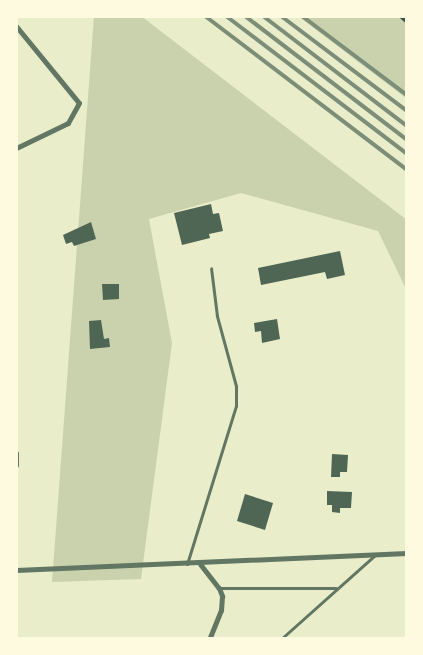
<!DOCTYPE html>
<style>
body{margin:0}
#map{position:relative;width:423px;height:655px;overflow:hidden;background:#e9edc9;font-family:Quicksand,sans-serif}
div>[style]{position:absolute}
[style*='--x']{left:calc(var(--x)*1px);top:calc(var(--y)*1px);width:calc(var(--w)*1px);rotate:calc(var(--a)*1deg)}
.green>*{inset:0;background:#cad2ad}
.building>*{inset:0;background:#4f6655}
.path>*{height:3px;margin:-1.5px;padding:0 1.5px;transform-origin:1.5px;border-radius:1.5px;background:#344e41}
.service>*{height:3px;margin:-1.5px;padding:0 1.5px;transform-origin:1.5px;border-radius:1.5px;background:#617663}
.minor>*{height:5px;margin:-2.5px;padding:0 2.5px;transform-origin:2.5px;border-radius:2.5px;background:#617663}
.rail>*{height:4px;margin:-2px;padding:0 2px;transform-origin:2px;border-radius:2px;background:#7c8e77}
span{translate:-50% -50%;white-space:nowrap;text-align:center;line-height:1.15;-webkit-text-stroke:5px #fefae0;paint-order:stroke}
.frame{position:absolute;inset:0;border:18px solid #fefae0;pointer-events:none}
</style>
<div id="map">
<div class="green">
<div style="clip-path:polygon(94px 16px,141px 16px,407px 220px,407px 291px,378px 231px,241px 193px,149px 219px,172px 343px,141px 579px,52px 582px)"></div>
<div style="clip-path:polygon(298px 16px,407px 16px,407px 99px)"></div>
</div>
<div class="building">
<div style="clip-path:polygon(211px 204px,213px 214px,219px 213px,223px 231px,209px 234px,210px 238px,182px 245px,174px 213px)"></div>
<div style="clip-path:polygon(91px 222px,96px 239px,74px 246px,72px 242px,66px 244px,63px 235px)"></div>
<div style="clip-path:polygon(340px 251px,345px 275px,327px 279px,325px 272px,261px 285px,258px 268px)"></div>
<div style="clip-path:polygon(102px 284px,119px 284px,119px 299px,103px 300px)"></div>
<div style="clip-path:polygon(277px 319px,280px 339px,262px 343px,261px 331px,255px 332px,254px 323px)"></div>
<div style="clip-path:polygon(101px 320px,104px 339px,109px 338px,110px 347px,90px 349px,89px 321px)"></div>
<div style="clip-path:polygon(332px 454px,348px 455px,347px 472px,340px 472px,340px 477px,331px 477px)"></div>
<div style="clip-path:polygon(327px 491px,352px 492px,351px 508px,340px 508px,340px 513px,332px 512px,332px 505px,327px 505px)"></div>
<div style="clip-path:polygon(245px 494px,273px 503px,265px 530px,237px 521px)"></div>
</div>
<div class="path">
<div style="--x:400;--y:16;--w:9;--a:41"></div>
</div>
<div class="service">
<div style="--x:187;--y:564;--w:165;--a:-72.8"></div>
<div style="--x:236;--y:406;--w:20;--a:-90"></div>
<div style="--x:236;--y:386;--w:73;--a:-105.2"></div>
<div style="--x:217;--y:316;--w:48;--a:-97.1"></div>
<div style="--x:219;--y:588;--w:117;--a:0"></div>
<div style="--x:281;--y:639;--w:126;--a:-41.8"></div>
</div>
<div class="minor">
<div style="--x:16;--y:26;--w:99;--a:50.7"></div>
<div style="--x:79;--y:103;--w:23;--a:119"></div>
<div style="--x:68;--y:123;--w:58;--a:154.3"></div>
<div style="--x:16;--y:453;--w:12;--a:90"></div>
<div style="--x:200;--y:564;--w:31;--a:52"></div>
<div style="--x:219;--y:588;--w:9;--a:69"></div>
<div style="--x:222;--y:596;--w:14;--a:94"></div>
<div style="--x:221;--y:610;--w:31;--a:112"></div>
<div style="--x:16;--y:570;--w:391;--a:-2.5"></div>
</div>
<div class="rail">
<div style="--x:205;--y:16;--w:254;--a:37.3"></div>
<div style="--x:226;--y:16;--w:228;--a:37.3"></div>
<div style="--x:245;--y:16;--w:204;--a:37.4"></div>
<div style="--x:263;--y:16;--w:181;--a:37.4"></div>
<div style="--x:281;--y:16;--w:158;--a:37"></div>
<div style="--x:302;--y:16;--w:131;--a:37"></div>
</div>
<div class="frame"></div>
</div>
